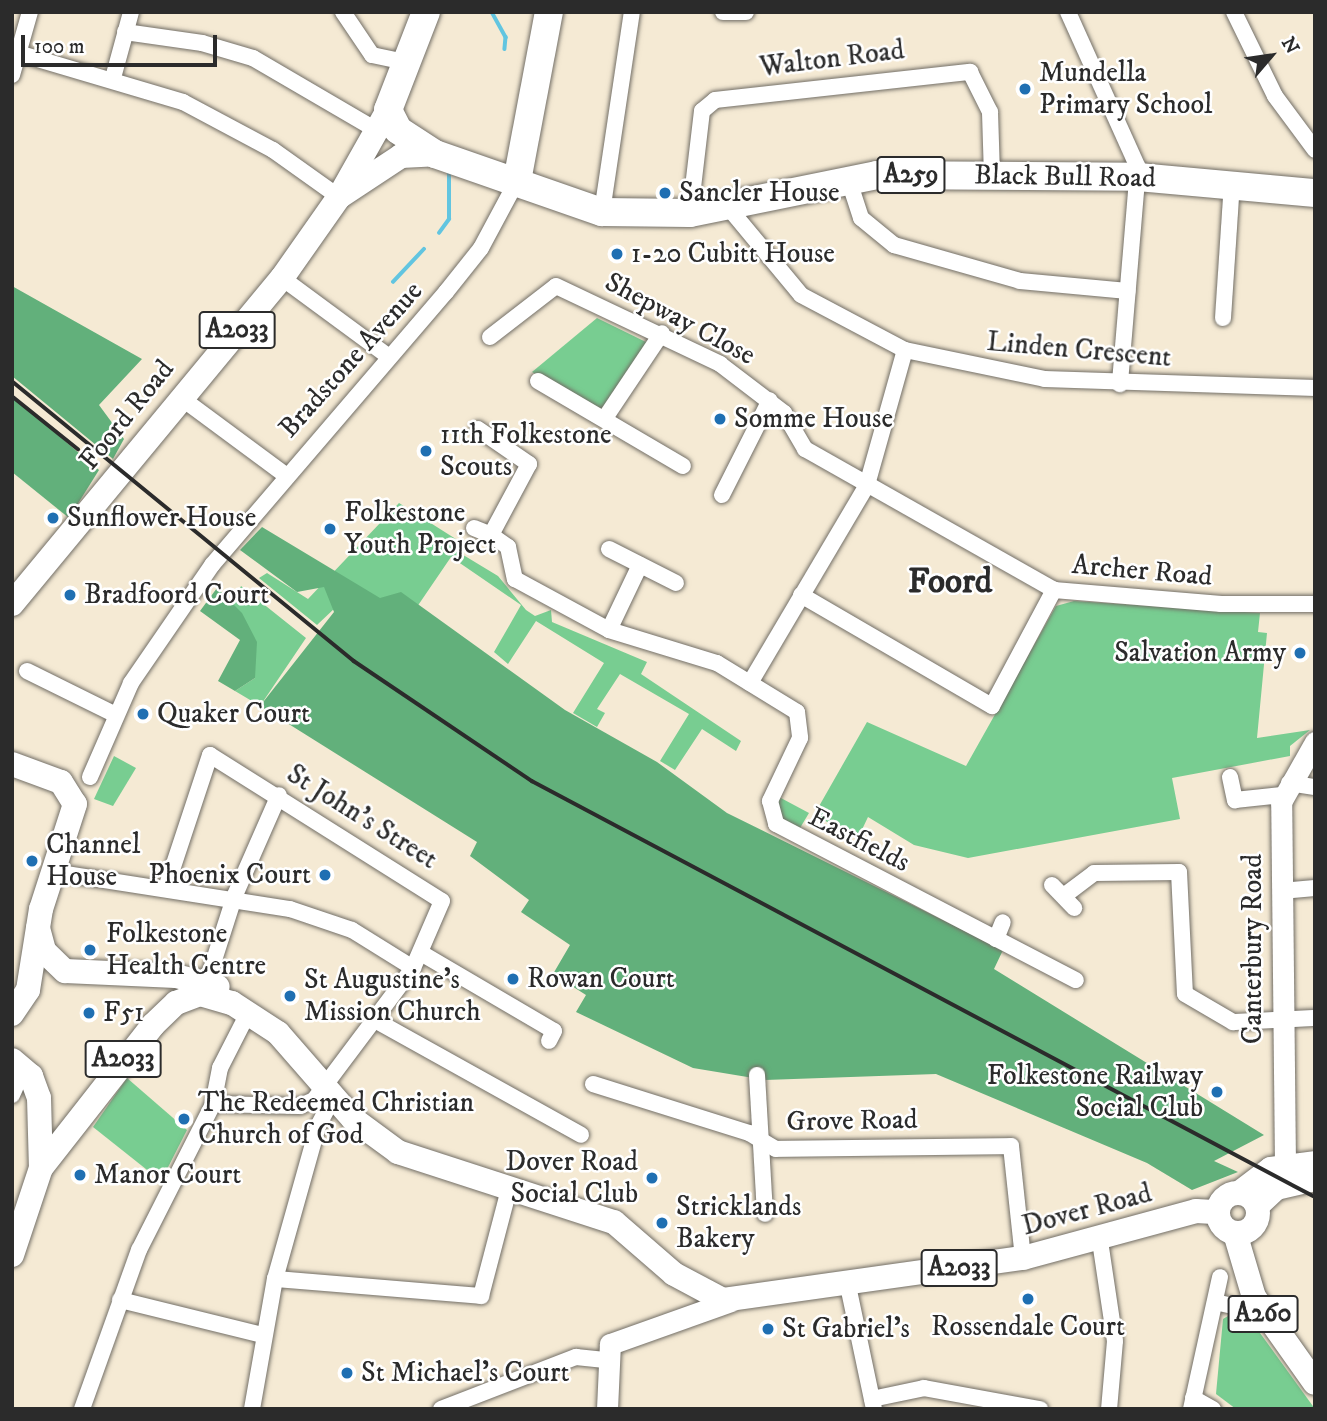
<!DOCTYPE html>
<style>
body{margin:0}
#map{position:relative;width:1327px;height:1421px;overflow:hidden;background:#f5ead4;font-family:"IM FELL DW Pica",serif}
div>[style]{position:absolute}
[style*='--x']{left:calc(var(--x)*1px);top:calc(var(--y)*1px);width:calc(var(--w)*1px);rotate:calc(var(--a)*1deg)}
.green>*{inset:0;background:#78cd91}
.forest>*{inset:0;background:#62b07b}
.stream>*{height:3.5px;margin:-1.75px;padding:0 1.75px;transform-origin:1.75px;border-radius:1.75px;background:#62c5e0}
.roads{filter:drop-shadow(0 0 2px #726e66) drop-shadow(0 0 2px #726e66)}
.street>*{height:16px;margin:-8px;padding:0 8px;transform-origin:8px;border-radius:8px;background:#fff}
.secondary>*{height:21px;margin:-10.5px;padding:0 10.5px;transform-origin:10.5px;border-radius:10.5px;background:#fff}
.primary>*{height:24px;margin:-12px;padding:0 12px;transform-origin:12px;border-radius:12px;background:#fff}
.primary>.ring{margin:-12px;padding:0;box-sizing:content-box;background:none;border:24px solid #fff;border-radius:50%}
.highway>*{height:28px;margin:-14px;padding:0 14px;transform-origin:14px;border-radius:14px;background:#fff}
.rail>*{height:3.5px;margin:-1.75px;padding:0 1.75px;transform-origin:1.75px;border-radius:1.75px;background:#2b2b2b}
.dots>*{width:19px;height:19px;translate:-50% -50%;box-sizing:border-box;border:4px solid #fff;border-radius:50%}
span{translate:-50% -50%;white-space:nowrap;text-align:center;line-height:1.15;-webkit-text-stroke:5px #fff;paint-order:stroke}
.shield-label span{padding:2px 5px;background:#fff;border:2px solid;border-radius:5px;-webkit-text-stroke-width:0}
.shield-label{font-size:26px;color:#2b2b2b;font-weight:700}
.street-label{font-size:28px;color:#2b2b2b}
.poi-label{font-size:28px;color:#2b2b2b}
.left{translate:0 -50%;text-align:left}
.right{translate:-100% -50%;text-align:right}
.district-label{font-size:35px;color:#2b2b2b;font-weight:700}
.frame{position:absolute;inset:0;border:14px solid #2b2b2b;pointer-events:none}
.north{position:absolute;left:1236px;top:21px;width:70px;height:70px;-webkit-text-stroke:5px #fff;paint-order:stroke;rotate:61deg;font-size:19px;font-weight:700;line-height:28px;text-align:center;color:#2b2b2b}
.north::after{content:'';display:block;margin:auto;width:24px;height:32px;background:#2b2b2b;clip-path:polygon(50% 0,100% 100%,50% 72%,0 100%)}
.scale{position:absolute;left:21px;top:35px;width:196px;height:32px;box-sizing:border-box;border:4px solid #2b2b2b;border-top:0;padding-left:9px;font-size:21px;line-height:24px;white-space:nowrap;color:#2b2b2b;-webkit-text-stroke:5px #fff;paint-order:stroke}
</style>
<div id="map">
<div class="green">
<div style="clip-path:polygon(597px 318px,648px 343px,600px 411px,532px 372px)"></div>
<div style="clip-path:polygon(399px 503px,459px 541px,455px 550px,498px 576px,526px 610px,535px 616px,551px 610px,552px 622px,647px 662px,641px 674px,741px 741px,736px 751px,702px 729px,675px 770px,660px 761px,689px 714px,620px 674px,597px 709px,605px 713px,597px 727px,573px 713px,604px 663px,536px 621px,508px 664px,494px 652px,521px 605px,451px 557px,406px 623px,336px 607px,317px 625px,259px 578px,267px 573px,308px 599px)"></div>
<div style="clip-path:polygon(241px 586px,306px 638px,260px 706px,235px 691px,255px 678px,231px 607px)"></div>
<div style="clip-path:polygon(1074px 601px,1260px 613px,1258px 632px,1267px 633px,1257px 738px,1310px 730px,1290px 746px,1290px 756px,1172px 778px,1180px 819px,968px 858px,914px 845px,868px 817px,858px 838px,814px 815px,867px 722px,966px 766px,1056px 606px)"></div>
<div style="clip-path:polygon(114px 756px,136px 768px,113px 806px,94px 799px)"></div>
<div style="clip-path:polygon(779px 797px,809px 813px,800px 828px,792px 830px,776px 812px)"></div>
<div style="clip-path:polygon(127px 1078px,187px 1130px,161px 1181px,93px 1127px)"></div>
<div style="clip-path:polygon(1228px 1316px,1252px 1322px,1315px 1409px,1236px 1409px,1216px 1394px,1223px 1319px)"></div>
</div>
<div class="forest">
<div style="clip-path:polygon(12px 286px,142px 359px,99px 405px,124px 439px,113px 459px,12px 376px)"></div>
<div style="clip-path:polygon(12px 396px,99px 470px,69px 518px,12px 472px)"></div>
<div style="clip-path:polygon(262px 527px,380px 598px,401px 592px,565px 710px,657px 762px,727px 813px,1003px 950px,994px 969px,1264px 1135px,1214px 1161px,1238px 1172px,1192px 1190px,1147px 1163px,936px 1074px,765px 1080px,693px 1068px,576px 1012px,586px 995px,553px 974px,570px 945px,521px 912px,529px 900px,470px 856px,477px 842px,260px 706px,334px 612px,324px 587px,297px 592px,240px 550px)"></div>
<div style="clip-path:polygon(217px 588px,242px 613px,257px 642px,255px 678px,235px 691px,218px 681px,240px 640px,200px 611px)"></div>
</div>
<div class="stream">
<div style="--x:492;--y:12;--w:29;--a:61"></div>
<div style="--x:506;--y:37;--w:12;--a:95"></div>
<div style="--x:439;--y:233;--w:17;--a:-54"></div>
<div style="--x:449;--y:219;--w:46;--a:-90"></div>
<div style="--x:393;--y:282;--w:45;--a:-46.8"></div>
</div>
<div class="roads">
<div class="street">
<div style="--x:343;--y:12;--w:52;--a:56"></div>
<div style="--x:372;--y:55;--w:35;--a:12"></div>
<div style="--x:723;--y:12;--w:23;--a:0"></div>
<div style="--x:1068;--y:12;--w:171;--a:65.8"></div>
<div style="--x:1138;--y:168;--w:217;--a:94.8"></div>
<div style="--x:1234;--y:12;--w:93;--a:64"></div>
<div style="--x:1275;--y:96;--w:67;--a:53.5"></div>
<div style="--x:125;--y:32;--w:78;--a:8.1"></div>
<div style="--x:202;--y:43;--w:53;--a:16.4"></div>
<div style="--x:253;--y:58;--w:143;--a:30.3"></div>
<div style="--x:21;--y:54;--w:169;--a:16.5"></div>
<div style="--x:183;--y:102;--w:102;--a:28.1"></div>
<div style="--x:273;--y:150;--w:81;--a:35.5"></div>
<div style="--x:12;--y:75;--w:66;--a:-74.1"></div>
<div style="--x:113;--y:78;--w:68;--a:-74.7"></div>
<div style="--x:849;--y:181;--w:39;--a:72"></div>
<div style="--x:861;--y:218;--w:43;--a:39.3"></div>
<div style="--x:894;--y:245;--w:131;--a:15.9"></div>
<div style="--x:1020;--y:281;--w:108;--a:5.3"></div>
<div style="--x:728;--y:207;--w:114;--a:50.3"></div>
<div style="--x:801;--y:295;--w:118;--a:27.9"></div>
<div style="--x:905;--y:350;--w:143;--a:11.7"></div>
<div style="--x:1045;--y:379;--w:270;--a:1.9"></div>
<div style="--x:602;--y:212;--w:202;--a:-81.5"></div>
<div style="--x:690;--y:213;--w:103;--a:-83.3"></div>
<div style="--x:702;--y:111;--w:17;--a:-40"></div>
<div style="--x:715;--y:100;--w:257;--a:-6.3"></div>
<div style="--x:970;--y:72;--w:45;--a:63.4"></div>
<div style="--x:990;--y:112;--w:62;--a:88.2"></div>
<div style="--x:282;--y:278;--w:133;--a:36.4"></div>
<div style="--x:1223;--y:318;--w:134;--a:-86.2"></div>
<div style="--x:490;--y:337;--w:83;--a:-37.7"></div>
<div style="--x:556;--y:286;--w:182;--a:25.4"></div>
<div style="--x:720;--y:364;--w:81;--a:37.4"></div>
<div style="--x:784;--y:413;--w:42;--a:59.7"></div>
<div style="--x:805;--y:449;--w:286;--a:29.5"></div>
<div style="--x:1054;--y:590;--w:168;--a:4.8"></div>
<div style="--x:1221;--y:604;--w:94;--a:0"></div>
<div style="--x:538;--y:381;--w:168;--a:30.4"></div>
<div style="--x:180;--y:397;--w:129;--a:36.5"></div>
<div style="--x:605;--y:418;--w:102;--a:-56.2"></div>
<div style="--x:478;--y:429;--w:62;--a:34.5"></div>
<div style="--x:529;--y:464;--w:81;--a:118.2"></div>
<div style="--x:491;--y:535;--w:21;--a:35"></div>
<div style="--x:508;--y:547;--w:33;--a:78"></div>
<div style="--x:515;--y:579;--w:107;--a:28.5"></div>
<div style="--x:609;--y:630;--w:113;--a:17"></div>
<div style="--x:717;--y:663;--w:94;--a:31.5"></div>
<div style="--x:797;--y:712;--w:26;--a:83"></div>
<div style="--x:800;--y:738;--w:70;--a:115.5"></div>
<div style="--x:770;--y:801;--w:24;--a:75"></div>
<div style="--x:776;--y:824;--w:338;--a:27.5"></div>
<div style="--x:722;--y:495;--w:106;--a:-63.2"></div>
<div style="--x:474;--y:528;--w:18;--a:22"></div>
<div style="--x:609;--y:549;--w:75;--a:26.9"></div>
<div style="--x:801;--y:595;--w:221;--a:30.2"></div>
<div style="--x:992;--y:706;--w:132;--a:-61.9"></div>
<div style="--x:609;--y:630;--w:72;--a:-64.5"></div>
<div style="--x:27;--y:671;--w:99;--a:26.3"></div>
<div style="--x:750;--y:683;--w:230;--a:-59.4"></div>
<div style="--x:867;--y:485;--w:140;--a:-74.3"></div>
<div style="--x:90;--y:777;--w:103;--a:-66.4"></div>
<div style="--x:131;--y:683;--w:143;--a:-55.5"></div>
<div style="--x:212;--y:565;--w:360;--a:-49.4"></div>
<div style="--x:446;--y:292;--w:56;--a:-51.5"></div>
<div style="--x:481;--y:248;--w:76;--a:-61.8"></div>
<div style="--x:1230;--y:777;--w:24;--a:78"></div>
<div style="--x:1235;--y:800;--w:47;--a:-6.1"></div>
<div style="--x:1289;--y:783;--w:26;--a:9"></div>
<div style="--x:53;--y:872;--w:240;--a:8.9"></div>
<div style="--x:290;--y:909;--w:65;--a:18.7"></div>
<div style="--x:352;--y:930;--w:72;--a:31.9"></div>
<div style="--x:167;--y:885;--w:137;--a:-71.7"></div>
<div style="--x:210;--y:755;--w:274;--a:32.2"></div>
<div style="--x:442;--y:901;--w:73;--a:113.4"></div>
<div style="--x:413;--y:968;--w:165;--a:126.9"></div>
<div style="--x:314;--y:1100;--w:15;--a:157"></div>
<div style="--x:300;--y:1106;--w:87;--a:-178.7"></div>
<div style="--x:1052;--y:885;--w:32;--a:46"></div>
<div style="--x:1281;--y:891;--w:34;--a:-5"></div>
<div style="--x:1065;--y:895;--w:36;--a:-37"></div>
<div style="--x:1094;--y:873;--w:85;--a:-0.7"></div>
<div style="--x:1179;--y:872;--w:122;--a:87.2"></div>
<div style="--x:1185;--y:994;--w:56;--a:30.3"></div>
<div style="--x:1233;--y:1022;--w:82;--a:-2.8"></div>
<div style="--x:996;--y:939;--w:18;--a:-68"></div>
<div style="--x:421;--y:953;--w:154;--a:30.4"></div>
<div style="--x:554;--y:1031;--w:11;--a:117"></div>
<div style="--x:207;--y:982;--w:91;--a:-72.2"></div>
<div style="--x:235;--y:895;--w:109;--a:-66.3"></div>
<div style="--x:373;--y:1019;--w:238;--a:29.1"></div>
<div style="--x:757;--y:1075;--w:139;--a:86.7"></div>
<div style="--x:593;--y:1084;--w:164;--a:17.4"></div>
<div style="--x:749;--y:1133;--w:31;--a:31"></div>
<div style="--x:776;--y:1149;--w:235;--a:-0.7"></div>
<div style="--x:1011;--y:1146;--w:113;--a:83.9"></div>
<div style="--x:12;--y:1095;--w:30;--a:-66"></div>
<div style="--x:1100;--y:1241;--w:101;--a:81.5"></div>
<div style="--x:1115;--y:1341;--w:68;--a:95"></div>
<div style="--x:275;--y:1279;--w:207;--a:4.7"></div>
<div style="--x:481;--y:1296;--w:106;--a:-75.3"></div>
<div style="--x:847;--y:1281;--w:131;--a:78.1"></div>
<div style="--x:120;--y:1300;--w:146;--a:13.8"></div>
<div style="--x:1215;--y:1302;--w:18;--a:13"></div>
<div style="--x:1193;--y:1398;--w:23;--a:29"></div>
<div style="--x:872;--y:1399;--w:53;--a:-11.9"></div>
<div style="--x:924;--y:1388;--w:118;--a:10.3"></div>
<div style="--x:82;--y:1409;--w:169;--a:-70.3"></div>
<div style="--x:139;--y:1250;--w:164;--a:-63.1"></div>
<div style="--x:213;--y:1104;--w:37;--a:-79"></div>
<div style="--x:220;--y:1068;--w:62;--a:-63"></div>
<div style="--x:252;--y:1409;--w:132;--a:-80"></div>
<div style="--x:275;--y:1279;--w:159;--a:-74.3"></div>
<div style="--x:318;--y:1126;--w:34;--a:-62"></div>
<div style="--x:441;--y:1409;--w:145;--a:-21.1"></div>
<div style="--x:576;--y:1357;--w:29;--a:6"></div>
<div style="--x:1191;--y:1409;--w:135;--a:-77.6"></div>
</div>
<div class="secondary">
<div style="--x:1285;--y:1165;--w:363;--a:-90.6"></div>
<div style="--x:1281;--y:802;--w:69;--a:-60.5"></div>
<div style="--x:607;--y:1409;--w:65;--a:-87.4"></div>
<div style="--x:610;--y:1344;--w:128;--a:-19.6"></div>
</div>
<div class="primary">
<div style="--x:339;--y:197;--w:74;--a:-33.5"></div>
<div style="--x:401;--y:156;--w:34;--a:-3"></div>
<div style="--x:12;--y:604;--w:423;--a:-50.4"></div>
<div style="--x:282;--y:278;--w:99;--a:-54.9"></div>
<div style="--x:339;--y:197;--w:100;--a:-60.6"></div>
<div style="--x:12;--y:764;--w:52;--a:20.2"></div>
<div style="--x:61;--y:782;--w:26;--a:58"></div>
<div style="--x:75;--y:804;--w:110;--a:107.9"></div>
<div style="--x:41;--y:909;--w:82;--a:99.1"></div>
<div style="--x:28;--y:990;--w:29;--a:124"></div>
<div style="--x:38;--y:928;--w:24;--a:75"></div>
<div style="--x:44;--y:951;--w:29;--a:44"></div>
<div style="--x:65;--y:971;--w:111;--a:2.6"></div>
<div style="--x:176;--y:976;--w:43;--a:14.7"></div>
<div style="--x:12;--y:1060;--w:25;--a:40"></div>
<div style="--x:31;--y:1076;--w:23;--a:70"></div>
<div style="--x:39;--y:1098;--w:70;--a:88.4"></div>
<div style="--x:1239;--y:1193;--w:40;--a:-37"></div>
<div style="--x:1271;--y:1169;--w:44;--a:-7.8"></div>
<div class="ring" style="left:1218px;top:1193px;width:16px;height:16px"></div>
<div style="--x:1257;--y:1206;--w:26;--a:-43"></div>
<div style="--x:1276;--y:1188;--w:40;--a:-13"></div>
<div style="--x:1235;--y:1233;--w:67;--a:73.5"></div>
<div style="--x:1254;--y:1297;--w:105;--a:54.7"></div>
<div style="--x:12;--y:1255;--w:92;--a:-71.6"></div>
<div style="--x:41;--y:1168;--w:182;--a:-51.9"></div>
<div style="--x:153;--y:1025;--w:32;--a:-44"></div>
<div style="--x:176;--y:1003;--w:26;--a:-21"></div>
<div style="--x:200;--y:994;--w:33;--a:16"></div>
<div style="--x:232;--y:1003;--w:55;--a:33.1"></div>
<div style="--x:278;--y:1033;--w:114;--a:48.9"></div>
<div style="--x:353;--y:1119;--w:56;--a:36.3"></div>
<div style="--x:398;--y:1152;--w:227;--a:18"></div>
<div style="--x:614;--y:1222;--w:79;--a:40.9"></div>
<div style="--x:674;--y:1274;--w:55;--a:28"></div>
<div style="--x:723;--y:1300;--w:303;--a:-8"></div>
<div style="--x:1023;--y:1258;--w:179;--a:-15.2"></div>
<div style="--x:1196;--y:1211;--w:22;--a:3"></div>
</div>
<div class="highway">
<div style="--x:426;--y:12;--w:105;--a:111.2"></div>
<div style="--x:388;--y:110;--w:22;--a:63"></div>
<div style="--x:398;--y:130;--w:44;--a:33"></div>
<div style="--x:435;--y:154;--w:177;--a:19.2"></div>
<div style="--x:602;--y:212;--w:88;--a:0.7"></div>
<div style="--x:690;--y:213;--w:191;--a:-11.5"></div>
<div style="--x:877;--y:175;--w:261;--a:0.4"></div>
<div style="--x:1138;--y:177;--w:178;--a:5.2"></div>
<div style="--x:517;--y:181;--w:172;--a:-79.3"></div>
</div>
</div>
<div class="rail">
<div style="--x:12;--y:381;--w:442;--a:39.3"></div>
<div style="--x:354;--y:661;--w:215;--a:34"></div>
<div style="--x:532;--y:781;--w:887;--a:27.98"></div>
<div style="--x:12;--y:396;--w:85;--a:38.8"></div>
</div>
<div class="dots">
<div style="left:1025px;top:89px;background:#1f6fb2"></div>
<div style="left:665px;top:193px;background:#1f6fb2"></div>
<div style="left:617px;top:254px;background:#1f6fb2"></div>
<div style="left:720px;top:419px;background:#1f6fb2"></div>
<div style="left:426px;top:451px;background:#1f6fb2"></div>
<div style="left:53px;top:518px;background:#1f6fb2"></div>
<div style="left:330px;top:529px;background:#1f6fb2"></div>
<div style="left:70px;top:595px;background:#1f6fb2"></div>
<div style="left:1300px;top:653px;background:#1f6fb2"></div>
<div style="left:143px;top:714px;background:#1f6fb2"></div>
<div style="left:32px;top:861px;background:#1f6fb2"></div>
<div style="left:325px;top:875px;background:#1f6fb2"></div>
<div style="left:90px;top:950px;background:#1f6fb2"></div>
<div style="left:513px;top:979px;background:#1f6fb2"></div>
<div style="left:290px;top:996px;background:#1f6fb2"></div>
<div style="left:89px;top:1013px;background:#1f6fb2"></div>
<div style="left:1217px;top:1092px;background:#1f6fb2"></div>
<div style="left:184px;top:1119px;background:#1f6fb2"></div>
<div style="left:80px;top:1175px;background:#1f6fb2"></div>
<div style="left:652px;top:1178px;background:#1f6fb2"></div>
<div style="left:662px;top:1223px;background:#1f6fb2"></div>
<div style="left:1028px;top:1299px;background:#1f6fb2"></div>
<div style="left:768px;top:1329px;background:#1f6fb2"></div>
<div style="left:347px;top:1373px;background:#1f6fb2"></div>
</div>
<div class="shield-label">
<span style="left:911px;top:175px">A259</span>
<span style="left:237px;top:330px">A2033</span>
<span style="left:123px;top:1059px">A2033</span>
<span style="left:959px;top:1268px">A2033</span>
<span style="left:1263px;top:1314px">A260</span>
</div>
<div class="street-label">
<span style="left:832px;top:59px;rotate:-7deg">Walton Road</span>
<span style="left:1065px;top:177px;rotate:1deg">Black Bull Road</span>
<span style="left:680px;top:319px;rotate:28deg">Shepway Close</span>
<span style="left:1079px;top:350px;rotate:5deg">Linden Crescent</span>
<span style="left:351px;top:360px;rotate:-48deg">Bradstone Avenue</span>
<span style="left:127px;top:415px;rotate:-51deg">Foord Road</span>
<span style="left:1142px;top:571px;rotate:5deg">Archer Road</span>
<span style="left:362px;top:817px;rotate:32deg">St John's Street</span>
<span style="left:859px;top:840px;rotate:27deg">Eastfields</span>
<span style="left:1253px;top:949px;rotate:-90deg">Canterbury Road</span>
<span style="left:852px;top:1121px;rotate:-1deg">Grove Road</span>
<span style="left:1087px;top:1210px;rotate:-15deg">Dover Road</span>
</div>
<div class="poi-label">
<span class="left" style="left:1039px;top:89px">Mundella<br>Primary School</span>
<span class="left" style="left:679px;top:193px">Sancler House</span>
<span class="left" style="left:631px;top:254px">1-20 Cubitt House</span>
<span class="left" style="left:734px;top:419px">Somme House</span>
<span class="left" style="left:440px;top:451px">11th Folkestone<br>Scouts</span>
<span class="left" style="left:344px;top:529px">Folkestone<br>Youth Project</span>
<span class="left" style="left:67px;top:518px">Sunflower House</span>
<span class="left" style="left:84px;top:595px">Bradfoord Court</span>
<span class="right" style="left:1286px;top:653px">Salvation Army</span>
<span class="left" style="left:157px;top:714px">Quaker Court</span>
<span class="left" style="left:46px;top:861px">Channel<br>House</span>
<span class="right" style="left:311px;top:875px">Phoenix Court</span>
<span class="left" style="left:106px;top:950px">Folkestone<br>Health Centre</span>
<span class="left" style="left:527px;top:979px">Rowan Court</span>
<span class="left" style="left:304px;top:996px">St Augustine's<br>Mission Church</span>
<span class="left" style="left:103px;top:1013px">F51</span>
<span class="right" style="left:1203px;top:1092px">Folkestone Railway<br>Social Club</span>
<span class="left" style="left:198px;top:1119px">The Redeemed Christian<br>Church of God</span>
<span class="right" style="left:638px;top:1178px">Dover Road<br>Social Club</span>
<span class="left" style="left:94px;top:1175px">Manor Court</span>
<span class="left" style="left:676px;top:1223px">Stricklands<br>Bakery</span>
<span style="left:1028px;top:1327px">Rossendale Court</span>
<span class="left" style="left:782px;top:1329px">St Gabriel's</span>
<span class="left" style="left:361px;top:1373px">St Michael's Court</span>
</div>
<div class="district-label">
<span style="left:950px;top:582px">Foord</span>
</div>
<div class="frame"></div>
<div class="north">N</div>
<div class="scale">100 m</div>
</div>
